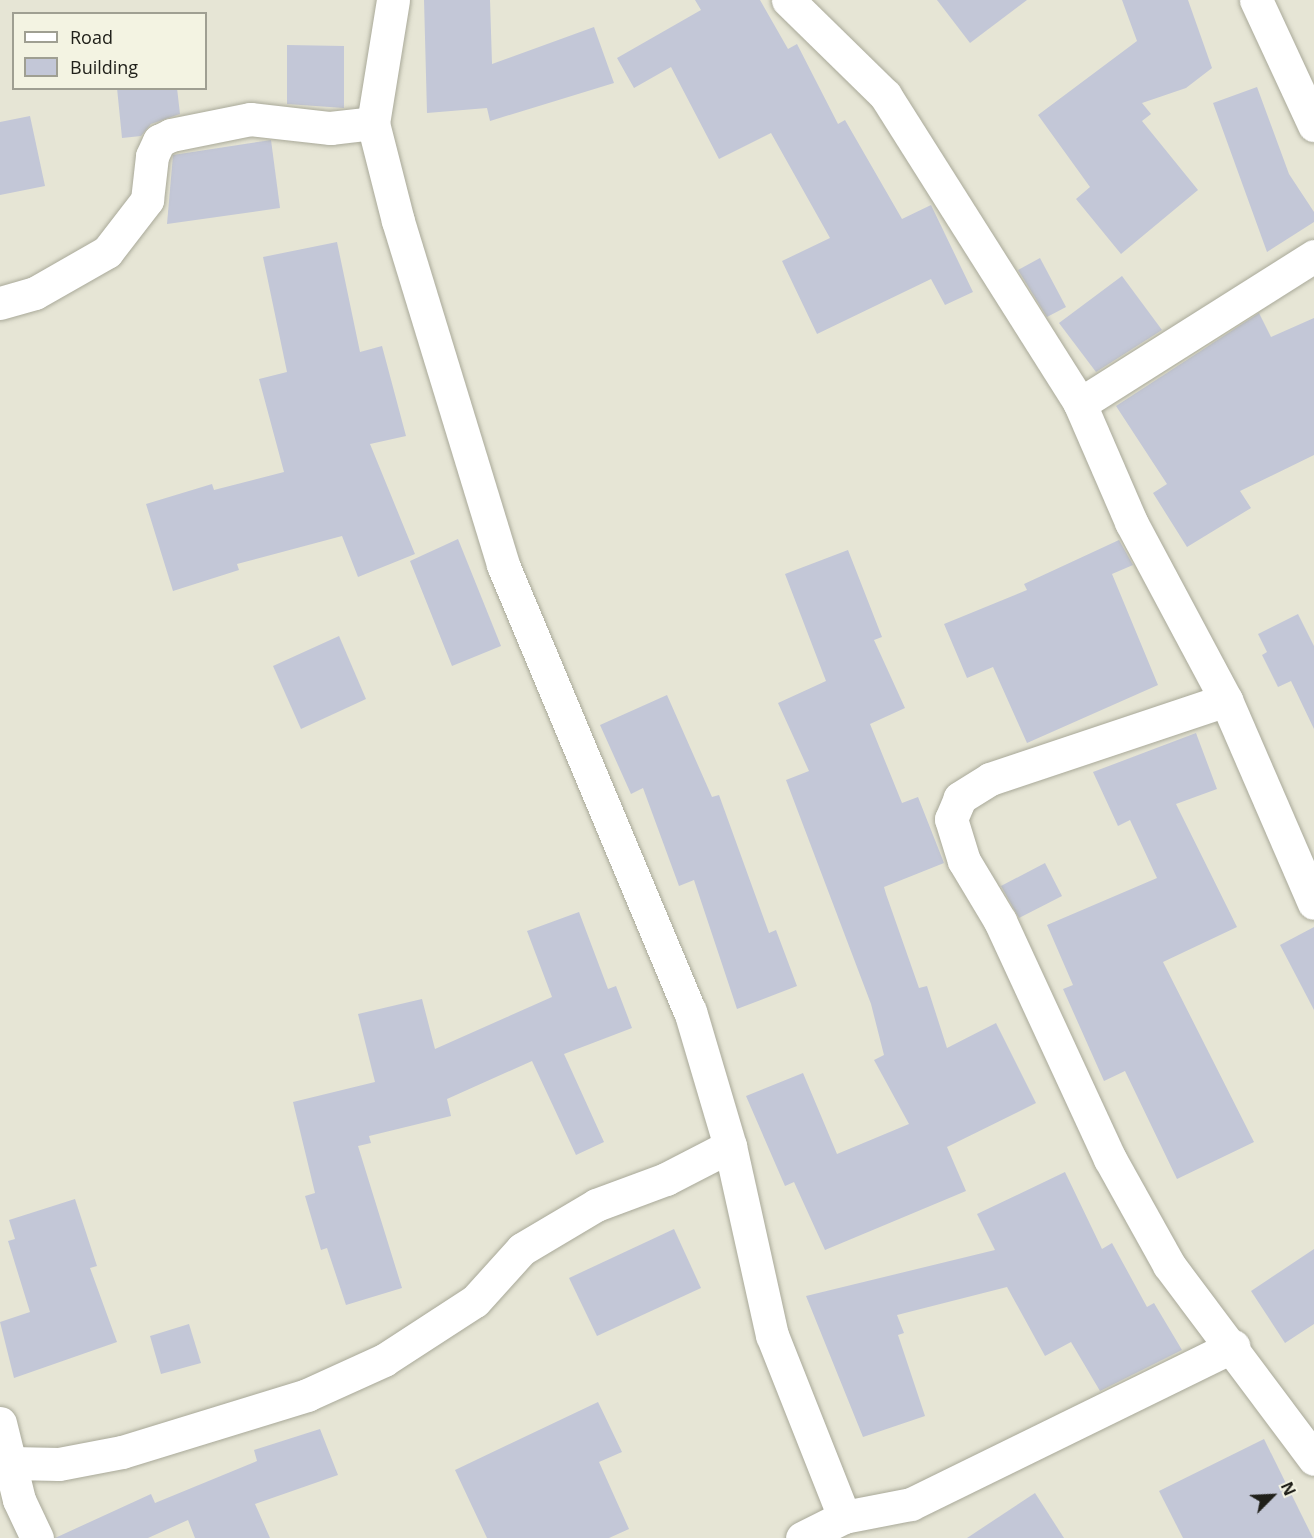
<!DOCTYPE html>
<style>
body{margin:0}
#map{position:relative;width:1314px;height:1538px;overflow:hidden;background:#e6e5d5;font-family:"Open Sans",sans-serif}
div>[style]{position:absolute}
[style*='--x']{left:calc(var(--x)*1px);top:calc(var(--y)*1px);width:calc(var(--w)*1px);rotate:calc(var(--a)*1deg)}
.building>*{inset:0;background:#c3c7d7}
.roads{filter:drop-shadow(0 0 2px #a9a999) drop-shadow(0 0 2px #a9a999)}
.minor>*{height:33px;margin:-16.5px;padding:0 16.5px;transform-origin:16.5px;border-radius:16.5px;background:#fff}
span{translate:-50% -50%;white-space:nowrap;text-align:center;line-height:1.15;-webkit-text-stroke:6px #f3f3e2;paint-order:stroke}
.legend{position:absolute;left:12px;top:12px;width:195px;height:78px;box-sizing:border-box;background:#f3f3e2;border:2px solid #9f9f92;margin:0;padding:8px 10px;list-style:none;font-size:18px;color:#20201a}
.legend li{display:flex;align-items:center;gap:12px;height:30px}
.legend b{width:30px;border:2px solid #9f9f92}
.north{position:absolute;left:1242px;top:1466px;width:60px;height:60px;-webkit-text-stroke:4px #f3f3e2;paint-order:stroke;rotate:66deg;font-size:16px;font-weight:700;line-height:24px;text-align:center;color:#20201a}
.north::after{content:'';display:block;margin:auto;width:21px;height:27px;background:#20201a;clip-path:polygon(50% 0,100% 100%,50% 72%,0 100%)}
</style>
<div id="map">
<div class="building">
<div style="clip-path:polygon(424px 0,490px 0,492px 64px,594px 27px,614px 83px,490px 121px,487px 108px,427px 113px)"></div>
<div style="clip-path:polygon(695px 0,760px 0,788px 49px,797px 44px,838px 124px,845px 120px,902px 219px,931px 205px,973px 292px,945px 305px,931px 279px,817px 334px,782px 261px,830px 238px,771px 133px,719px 159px,671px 67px,634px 88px,617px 58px,701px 10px)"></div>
<div style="clip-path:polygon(937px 0,1027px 0,970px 43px)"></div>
<div style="clip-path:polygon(1122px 0,1188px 0,1212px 68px,1186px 88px,1142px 103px,1151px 114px,1142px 121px,1198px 190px,1121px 254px,1076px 199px,1090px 187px,1038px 115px,1137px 41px)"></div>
<div style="clip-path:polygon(287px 45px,344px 46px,344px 108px,287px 104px)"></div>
<div style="clip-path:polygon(1257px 87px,1289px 174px,1314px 212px,1314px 222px,1267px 252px,1213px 103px)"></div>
<div style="clip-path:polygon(117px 88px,177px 88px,180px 114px,151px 124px,141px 136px,122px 138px)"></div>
<div style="clip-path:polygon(30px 116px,45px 186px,0 195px,0 122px)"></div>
<div style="clip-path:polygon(271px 140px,280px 208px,167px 224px,173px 155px)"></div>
<div style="clip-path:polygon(337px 242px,360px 352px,382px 346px,406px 436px,370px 444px,415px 554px,358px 577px,342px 536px,237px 564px,239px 570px,173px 591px,146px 504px,212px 484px,214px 490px,284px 472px,259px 379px,287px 372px,263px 257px)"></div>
<div style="clip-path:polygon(1040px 258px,1066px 307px,1047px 317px,1018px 270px)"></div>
<div style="clip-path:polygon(1122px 276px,1162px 330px,1096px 372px,1059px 323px)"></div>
<div style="clip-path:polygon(1259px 313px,1271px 337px,1314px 318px,1314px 455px,1240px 491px,1251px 508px,1187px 547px,1153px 493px,1167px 484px,1116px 406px)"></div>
<div style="clip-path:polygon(458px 539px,501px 646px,452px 666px,410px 561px)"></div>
<div style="clip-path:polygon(1119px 540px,1133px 565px,1112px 574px,1158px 685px,1027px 743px,993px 667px,967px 678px,944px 624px,1027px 590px,1024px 584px)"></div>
<div style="clip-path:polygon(848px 550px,882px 637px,874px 640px,905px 708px,870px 724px,902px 803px,918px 797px,944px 863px,884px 887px,886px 894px,919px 988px,927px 986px,947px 1048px,996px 1023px,1036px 1103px,947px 1147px,966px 1191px,825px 1250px,794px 1182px,785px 1186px,746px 1096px,803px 1073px,837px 1154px,909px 1124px,874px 1060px,884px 1055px,871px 1004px,786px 780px,809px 771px,778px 703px,826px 681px,785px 574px)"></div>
<div style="clip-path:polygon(1298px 614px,1314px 646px,1314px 729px,1291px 681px,1278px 687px,1262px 655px,1267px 652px,1258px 634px)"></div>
<div style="clip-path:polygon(339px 636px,366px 699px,301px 729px,273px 666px)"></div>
<div style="clip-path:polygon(667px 695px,712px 797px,719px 795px,769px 933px,776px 930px,797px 986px,737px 1009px,694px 880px,679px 886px,643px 788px,631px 794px,600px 725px)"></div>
<div style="clip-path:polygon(1196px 733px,1217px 789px,1176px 804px,1237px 927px,1163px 962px,1254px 1142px,1177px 1179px,1125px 1071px,1104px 1081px,1063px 989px,1073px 985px,1047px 925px,1157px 878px,1130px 820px,1118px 826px,1093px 772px)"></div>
<div style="clip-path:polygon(1045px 863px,1062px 896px,1019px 918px,1001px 886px)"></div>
<div style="clip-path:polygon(579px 912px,608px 989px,616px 986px,632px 1028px,564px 1054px,604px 1142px,576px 1155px,532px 1061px,447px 1099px,451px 1116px,369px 1136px,371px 1143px,358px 1146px,402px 1288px,346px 1305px,327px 1248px,321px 1250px,305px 1196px,315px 1193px,293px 1102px,375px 1082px,358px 1014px,422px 999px,435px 1049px,552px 997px,527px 931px)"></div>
<div style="clip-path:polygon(1314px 927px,1314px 1010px,1280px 945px)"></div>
<div style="clip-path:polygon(1065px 1172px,1102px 1249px,1112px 1243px,1147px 1307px,1154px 1303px,1182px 1350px,1100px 1391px,1071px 1342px,1045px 1356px,1007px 1287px,897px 1315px,904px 1333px,898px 1335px,925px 1416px,863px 1437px,806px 1296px,995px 1250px,977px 1214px)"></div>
<div style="clip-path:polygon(75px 1199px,97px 1266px,90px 1268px,117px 1342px,14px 1378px,0 1322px,30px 1312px,8px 1241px,15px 1239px,9px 1220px)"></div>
<div style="clip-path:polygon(674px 1229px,701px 1288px,597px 1336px,569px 1278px)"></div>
<div style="clip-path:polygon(1314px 1249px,1314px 1324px,1285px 1343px,1251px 1291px)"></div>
<div style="clip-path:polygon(189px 1324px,201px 1363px,161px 1374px,150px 1336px)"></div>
<div style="clip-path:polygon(598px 1402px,622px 1452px,599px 1462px,629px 1529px,609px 1538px,487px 1538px,455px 1470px)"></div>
<div style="clip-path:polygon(320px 1429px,338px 1475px,255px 1504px,270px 1538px,195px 1538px,188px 1520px,148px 1538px,55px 1538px,151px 1494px,155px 1503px,257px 1461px,254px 1450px)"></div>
<div style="clip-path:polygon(1264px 1439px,1313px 1538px,1183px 1538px,1159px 1491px)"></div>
<div style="clip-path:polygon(1035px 1493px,1064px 1538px,967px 1538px)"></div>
</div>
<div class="roads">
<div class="minor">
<div style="--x:393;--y:0;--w:125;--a:99.2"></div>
<div style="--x:373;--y:123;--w:101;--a:75.7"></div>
<div style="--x:398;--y:221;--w:360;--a:73"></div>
<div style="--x:503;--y:565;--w:484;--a:67.3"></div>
<div style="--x:690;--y:1011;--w:141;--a:73.5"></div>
<div style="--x:730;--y:1146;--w:194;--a:77.5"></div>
<div style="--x:772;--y:1335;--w:196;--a:68.4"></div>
<div style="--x:788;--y:0;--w:136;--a:44.4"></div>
<div style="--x:885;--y:95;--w:365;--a:57.7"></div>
<div style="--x:1080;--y:404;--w:129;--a:66.6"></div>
<div style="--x:1131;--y:522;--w:202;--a:61.9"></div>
<div style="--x:1226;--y:700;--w:221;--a:66.6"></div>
<div style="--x:1256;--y:0;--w:138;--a:65.1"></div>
<div style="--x:0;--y:303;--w:36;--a:-16"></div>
<div style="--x:35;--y:293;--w:83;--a:-29.7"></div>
<div style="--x:107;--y:252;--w:66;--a:-52.4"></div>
<div style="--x:147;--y:200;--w:44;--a:-83.5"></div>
<div style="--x:152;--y:156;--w:17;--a:-65"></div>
<div style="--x:159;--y:141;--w:13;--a:-27"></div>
<div style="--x:171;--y:135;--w:81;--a:-11.4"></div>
<div style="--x:250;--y:119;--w:81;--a:6.4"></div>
<div style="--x:330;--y:128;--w:43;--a:-6.6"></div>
<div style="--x:1080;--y:404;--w:277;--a:-32.3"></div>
<div style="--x:1226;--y:700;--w:249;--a:161.5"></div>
<div style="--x:990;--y:779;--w:36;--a:148"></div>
<div style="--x:960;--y:798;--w:23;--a:113"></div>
<div style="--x:951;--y:819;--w:44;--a:72.8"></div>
<div style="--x:964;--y:861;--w:70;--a:59"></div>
<div style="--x:1000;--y:921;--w:262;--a:65.2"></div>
<div style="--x:1110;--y:1159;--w:121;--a:60.9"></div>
<div style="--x:1169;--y:1265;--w:242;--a:53.2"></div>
<div style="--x:0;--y:1423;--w:79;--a:76.1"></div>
<div style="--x:19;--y:1500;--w:42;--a:64.7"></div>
<div style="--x:12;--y:1463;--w:47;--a:1.2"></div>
<div style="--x:59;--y:1464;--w:64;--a:-10.8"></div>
<div style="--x:122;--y:1452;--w:194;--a:-17.1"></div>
<div style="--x:307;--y:1395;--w:85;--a:-24.4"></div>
<div style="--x:384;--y:1360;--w:108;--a:-33"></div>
<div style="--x:475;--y:1301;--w:70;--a:-47.9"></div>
<div style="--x:522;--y:1249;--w:86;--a:-30.7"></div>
<div style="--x:596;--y:1205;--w:75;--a:-20.4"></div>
<div style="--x:666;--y:1179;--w:72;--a:-27.3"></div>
<div style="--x:802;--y:1538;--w:47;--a:-26.6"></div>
<div style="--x:844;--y:1517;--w:68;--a:-11"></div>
<div style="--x:911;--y:1504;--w:359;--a:-26.1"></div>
</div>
</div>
<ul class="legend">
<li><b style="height:8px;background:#fff"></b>Road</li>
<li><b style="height:16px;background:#c3c7d7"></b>Building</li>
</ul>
<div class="north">N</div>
</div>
